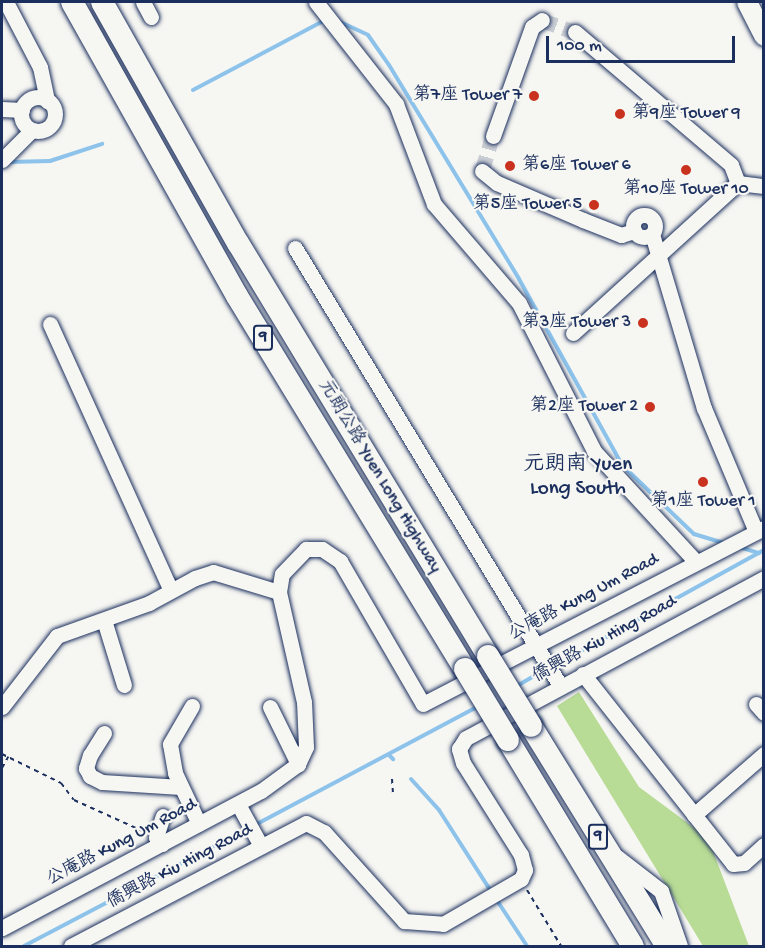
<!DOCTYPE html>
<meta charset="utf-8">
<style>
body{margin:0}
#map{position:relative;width:765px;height:948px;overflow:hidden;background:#f6f6f2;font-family:"Gochi Hand","LXGW WenKai TC",sans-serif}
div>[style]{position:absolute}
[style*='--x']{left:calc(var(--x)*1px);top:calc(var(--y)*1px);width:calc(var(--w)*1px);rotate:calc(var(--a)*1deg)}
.green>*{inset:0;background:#b8db95}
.stream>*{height:4px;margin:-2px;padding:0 2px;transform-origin:2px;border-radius:2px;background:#8dc3eb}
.minor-tunnel>*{height:15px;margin-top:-7.5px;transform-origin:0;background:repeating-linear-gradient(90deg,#caced4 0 15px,transparent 0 23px)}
.path>*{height:2px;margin-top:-1px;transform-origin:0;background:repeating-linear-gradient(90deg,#1b2f5e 0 4.5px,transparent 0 9px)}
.roads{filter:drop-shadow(0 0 2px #1b2f5e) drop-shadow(0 0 2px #1b2f5e)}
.minor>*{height:15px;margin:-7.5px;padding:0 7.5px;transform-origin:7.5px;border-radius:7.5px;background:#f6f6f2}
.minor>.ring{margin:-7.5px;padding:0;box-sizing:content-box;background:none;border:15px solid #f6f6f2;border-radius:50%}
.major>*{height:20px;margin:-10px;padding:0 10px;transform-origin:10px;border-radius:10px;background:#f6f6f2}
.highway>*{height:22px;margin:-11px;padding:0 11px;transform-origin:11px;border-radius:11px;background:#f6f6f2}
.bridges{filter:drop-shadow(0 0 2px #1b2f5e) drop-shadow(0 0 2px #1b2f5e)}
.highway-bridge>*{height:22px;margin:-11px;padding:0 11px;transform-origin:11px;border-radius:11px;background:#f6f6f2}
.dots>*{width:16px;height:16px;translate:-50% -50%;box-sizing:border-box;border:3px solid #f6f6f2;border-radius:50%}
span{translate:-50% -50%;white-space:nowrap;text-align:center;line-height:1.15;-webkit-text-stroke:4.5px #f6f6f2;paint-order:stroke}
.shield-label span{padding:2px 4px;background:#f6f6f2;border:2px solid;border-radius:4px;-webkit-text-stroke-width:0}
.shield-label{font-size:16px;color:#1b2f5e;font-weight:700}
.poi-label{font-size:18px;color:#1b2f5e}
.right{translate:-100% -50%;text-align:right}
.left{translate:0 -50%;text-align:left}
.street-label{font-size:18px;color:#1b2f5e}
.quarter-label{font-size:21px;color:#1b2f5e}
.frame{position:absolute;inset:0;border:3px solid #1b2f5e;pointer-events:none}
.scale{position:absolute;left:546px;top:36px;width:189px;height:27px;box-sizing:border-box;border:3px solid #1b2f5e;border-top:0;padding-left:8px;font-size:18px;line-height:21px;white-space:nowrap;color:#1b2f5e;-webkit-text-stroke:4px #f6f6f2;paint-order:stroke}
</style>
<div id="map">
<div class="green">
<div style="clip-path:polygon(579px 692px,639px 787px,708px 838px,749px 946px,703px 946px,557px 706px)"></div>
</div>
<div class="stream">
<div style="--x:336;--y:20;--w:35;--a:25"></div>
<div style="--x:368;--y:35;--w:37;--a:55"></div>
<div style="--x:389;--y:65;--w:250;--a:58.7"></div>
<div style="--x:519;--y:279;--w:213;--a:61"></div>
<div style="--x:622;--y:465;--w:100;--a:43.8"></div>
<div style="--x:694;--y:534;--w:30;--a:17"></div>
<div style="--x:193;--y:90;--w:149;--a:-27.9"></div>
<div style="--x:8;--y:162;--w:42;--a:-1.4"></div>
<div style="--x:50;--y:161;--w:55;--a:-18.1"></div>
<div style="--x:739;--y:547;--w:21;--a:17"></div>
<div style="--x:552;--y:667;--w:242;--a:-28.9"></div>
<div style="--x:515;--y:687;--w:34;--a:-30"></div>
<div style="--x:389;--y:755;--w:6;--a:45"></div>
<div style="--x:411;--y:779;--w:42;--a:47.9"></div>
<div style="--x:439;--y:810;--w:98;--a:57.4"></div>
<div style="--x:255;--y:825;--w:254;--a:-28"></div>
<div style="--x:496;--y:899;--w:56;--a:56.6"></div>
<div style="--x:24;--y:946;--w:254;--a:-27.7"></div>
</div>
<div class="minor-tunnel">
<div style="--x:542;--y:20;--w:35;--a:20"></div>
<div style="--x:482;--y:171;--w:37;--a:-73"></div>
</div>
<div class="path">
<div style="--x:2;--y:754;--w:66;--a:26.2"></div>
<div style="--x:61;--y:783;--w:21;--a:53"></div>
<div style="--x:74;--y:800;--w:78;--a:24.3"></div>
<div style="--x:2;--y:768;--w:13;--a:-61"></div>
<div style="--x:392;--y:779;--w:14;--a:86"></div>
<div style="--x:527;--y:890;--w:66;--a:58.7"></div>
</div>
<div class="roads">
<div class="minor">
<div style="--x:6;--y:2;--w:73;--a:62.4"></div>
<div style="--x:40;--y:67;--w:35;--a:78"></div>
<div style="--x:143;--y:2;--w:17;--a:62"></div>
<div style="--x:316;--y:2;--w:130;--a:51.9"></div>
<div style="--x:396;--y:104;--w:107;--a:69.2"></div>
<div style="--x:434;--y:204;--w:130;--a:49.4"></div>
<div style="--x:519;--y:303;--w:166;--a:63.1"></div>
<div style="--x:594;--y:451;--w:149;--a:47.4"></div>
<div style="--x:575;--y:32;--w:205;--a:40.4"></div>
<div style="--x:731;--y:165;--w:19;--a:69"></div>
<div class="ring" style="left:21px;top:97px;width:19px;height:19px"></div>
<div style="--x:2;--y:109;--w:20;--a:3"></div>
<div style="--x:493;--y:136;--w:116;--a:-70.3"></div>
<div style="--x:532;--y:27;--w:12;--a:-35"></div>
<div style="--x:2;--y:160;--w:42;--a:-45"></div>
<div style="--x:482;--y:171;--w:19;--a:39"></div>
<div style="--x:497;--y:183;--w:94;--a:23.3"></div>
<div style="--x:583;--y:220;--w:41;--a:21.5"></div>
<div style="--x:621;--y:235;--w:14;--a:-17"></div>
<div class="ring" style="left:633px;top:215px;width:7px;height:7px"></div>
<div style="--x:652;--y:234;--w:182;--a:73.4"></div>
<div style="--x:704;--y:408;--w:134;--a:67.2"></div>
<div style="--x:295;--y:248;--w:513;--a:58.79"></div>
<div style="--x:50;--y:324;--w:290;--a:65.6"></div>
<div style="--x:573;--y:333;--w:223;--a:-42.3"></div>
<div style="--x:738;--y:183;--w:26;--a:7"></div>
<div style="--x:104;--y:620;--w:68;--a:72.9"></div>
<div style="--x:583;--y:674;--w:242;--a:51.7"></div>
<div style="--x:733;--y:864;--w:11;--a:-5"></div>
<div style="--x:744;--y:863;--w:27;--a:-42"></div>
<div style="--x:756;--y:704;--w:12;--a:48"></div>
<div style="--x:192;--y:706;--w:44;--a:120.1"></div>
<div style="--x:170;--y:744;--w:29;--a:80"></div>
<div style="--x:175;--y:773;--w:56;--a:64.8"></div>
<div style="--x:2;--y:707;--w:90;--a:-52.2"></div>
<div style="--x:57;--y:636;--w:98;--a:-19.7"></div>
<div style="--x:149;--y:603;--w:52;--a:-28.5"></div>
<div style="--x:195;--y:578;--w:19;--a:-18"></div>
<div style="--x:213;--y:572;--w:69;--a:16.9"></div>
<div style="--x:270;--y:707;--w:64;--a:63.8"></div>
<div style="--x:104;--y:733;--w:26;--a:122"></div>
<div style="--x:90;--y:755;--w:14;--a:107"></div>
<div style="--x:86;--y:768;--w:9;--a:63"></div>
<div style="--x:90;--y:776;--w:13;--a:27"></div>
<div style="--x:102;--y:782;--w:79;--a:3.6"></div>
<div style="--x:238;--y:804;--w:48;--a:61.3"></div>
<div style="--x:694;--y:815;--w:93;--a:-41.1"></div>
<div style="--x:162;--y:844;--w:9;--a:-131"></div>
<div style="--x:156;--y:837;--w:22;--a:-72"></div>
<div style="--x:617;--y:857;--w:56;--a:37.7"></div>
<div style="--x:661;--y:891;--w:58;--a:70.9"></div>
<div style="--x:2;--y:928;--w:293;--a:-27.9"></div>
<div style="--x:261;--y:791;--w:46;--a:-36.1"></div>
<div style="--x:298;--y:764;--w:19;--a:-65"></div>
<div style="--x:306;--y:747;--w:45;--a:-92.5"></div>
<div style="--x:304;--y:702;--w:113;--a:-102.8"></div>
<div style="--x:279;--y:592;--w:18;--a:-81"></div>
<div style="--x:282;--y:574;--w:35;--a:-46"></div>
<div style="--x:306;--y:549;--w:16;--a:0"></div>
<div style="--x:322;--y:549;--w:22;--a:34"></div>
<div style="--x:340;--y:561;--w:165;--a:59.9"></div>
<div style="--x:423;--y:704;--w:384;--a:-27.3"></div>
<div style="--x:71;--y:946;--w:265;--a:-27.6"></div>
<div style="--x:306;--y:823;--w:20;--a:27"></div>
<div style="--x:324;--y:832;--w:120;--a:48"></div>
<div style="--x:404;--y:921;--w:39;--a:4"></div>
<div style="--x:443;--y:924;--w:90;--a:-30"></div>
<div style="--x:521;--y:879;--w:10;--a:-66"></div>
<div style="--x:525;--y:870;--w:16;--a:-105"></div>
<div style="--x:521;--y:855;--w:109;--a:-122.2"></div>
<div style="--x:463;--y:763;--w:15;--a:-106"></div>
<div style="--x:459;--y:749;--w:13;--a:-58"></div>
<div style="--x:466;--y:738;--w:338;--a:-28.2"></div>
</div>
<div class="major">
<div style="--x:747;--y:2;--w:38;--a:63"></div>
</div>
<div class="highway">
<div style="--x:72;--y:2;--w:337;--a:60.7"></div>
<div style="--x:237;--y:296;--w:437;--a:58.6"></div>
<div style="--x:102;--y:2;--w:277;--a:60.6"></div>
<div style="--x:238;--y:243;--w:483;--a:58.8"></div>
<div style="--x:531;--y:726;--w:259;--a:58.3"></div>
<div style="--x:508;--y:740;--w:241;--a:58.8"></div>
</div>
</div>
<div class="bridges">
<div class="highway-bridge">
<div style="--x:488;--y:656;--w:82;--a:58.4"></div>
<div style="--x:465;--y:669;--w:83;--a:58.8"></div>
</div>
</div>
<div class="dots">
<div style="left:534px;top:96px;background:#c8321e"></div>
<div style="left:620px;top:114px;background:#c8321e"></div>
<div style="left:510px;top:166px;background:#c8321e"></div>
<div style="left:686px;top:170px;background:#c8321e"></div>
<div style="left:594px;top:205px;background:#c8321e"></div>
<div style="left:643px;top:323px;background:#c8321e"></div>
<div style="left:650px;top:407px;background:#c8321e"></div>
<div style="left:703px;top:482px;background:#c8321e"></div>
</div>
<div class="shield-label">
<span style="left:263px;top:338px">9</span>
<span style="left:598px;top:837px">9</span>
</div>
<div class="poi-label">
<span class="right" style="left:522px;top:96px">第7座 Tower 7</span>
<span class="left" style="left:632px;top:114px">第9座 Tower 9</span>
<span class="left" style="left:522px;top:166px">第6座 Tower 6</span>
<span style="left:686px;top:190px">第10座 Tower 10</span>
<span class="right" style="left:582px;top:205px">第5座 Tower 5</span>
<span class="right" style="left:631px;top:323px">第3座 Tower 3</span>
<span class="right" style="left:638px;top:407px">第2座 Tower 2</span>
<span style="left:703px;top:502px">第1座 Tower 1</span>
</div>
<div class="street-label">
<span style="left:379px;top:477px;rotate:59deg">元朗公路 Yuen Long Highway</span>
<span style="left:584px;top:598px;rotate:-28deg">公庵路 Kung Um Road</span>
<span style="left:605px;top:640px;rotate:-29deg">僑興路 Kiu Hing Road</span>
<span style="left:122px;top:843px;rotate:-28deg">公庵路 Kung Um Road</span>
<span style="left:180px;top:867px;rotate:-28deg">僑興路 Kiu Hing Road</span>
</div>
<div class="quarter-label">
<span style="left:578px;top:478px">元朗南 Yuen<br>Long South</span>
</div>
<div class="frame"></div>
<div class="scale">100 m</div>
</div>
